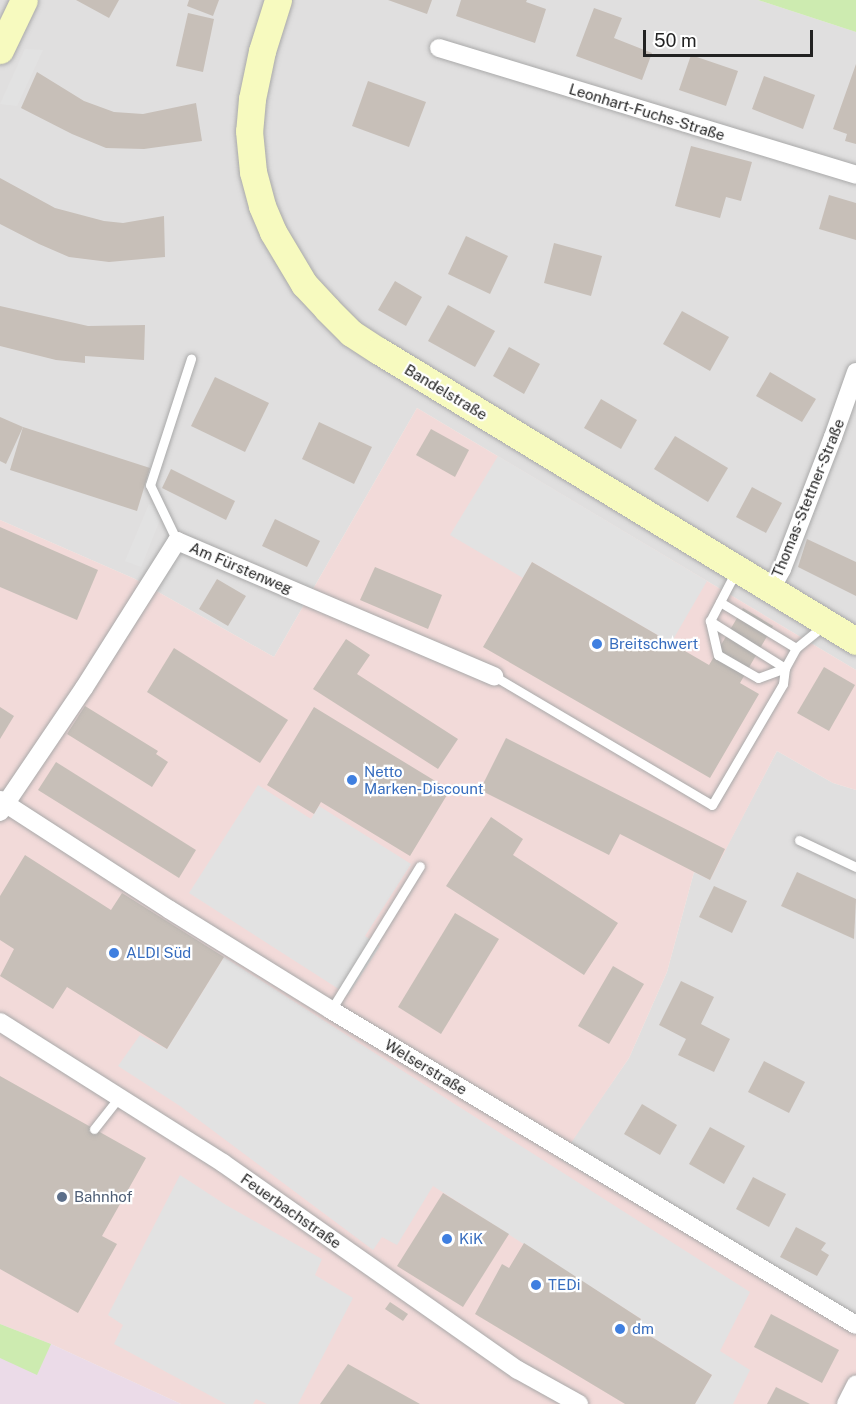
<!DOCTYPE html>
<meta charset="utf-8">
<style>
body{margin:0}
#map{position:relative;width:856px;height:1404px;overflow:hidden;background:#f2efe9;font-family:"Public Sans",sans-serif}
div>[style]{position:absolute}
[style*='--x']{left:calc(var(--x)*1px);top:calc(var(--y)*1px);width:calc(var(--w)*1px);rotate:calc(var(--a)*1deg)}
.residential>*{inset:0;background:#e0dfdf}
.commercial>*{inset:0;background:#f2dad9}
.industrial>*{inset:0;background:#ebdbe8}
.grass>*{inset:0;background:#cdebb0}
.parking>*{inset:0;background:#e2e2e2}
.building>*{inset:0;background:#c7bfb8}
.roads{filter:drop-shadow(0 0 2px #a9a9a9) drop-shadow(0 0 2px #a9a9a9)}
.lane>*{height:9px;margin:-4.5px;padding:0 4.5px;transform-origin:4.5px;border-radius:4.5px;background:#fff}
.street>*{height:18px;margin:-9px;padding:0 9px;transform-origin:9px;border-radius:9px;background:#fff}
.secondary>*{height:27px;margin:-13.5px;padding:0 13.5px;transform-origin:13.5px;border-radius:13.5px;background:#f7fabf}
.dots>*{width:16px;height:16px;translate:-50% -50%;box-sizing:border-box;border:3px solid #fff;border-radius:50%}
span{translate:-50% -50%;white-space:nowrap;text-align:center;line-height:1.15;-webkit-text-stroke:4.5px #fff;paint-order:stroke}
.street-label{font-size:15px;color:#222}
.shop-label{font-size:15px;color:#366cbe}
.left{translate:0 -50%;text-align:left}
.service-label{font-size:15px;color:#4e5e75}
.scale{position:absolute;left:643px;top:30px;width:170px;height:27px;box-sizing:border-box;border:3px solid #222;border-top:0;padding-left:8px;font-size:18px;line-height:21px;white-space:nowrap;color:#222;-webkit-text-stroke:4px #fff;paint-order:stroke}
</style>
<div id="map">
<div class="residential">
<div style="clip-path:polygon(0 0,758px 0,856px 32px,856px 670px,417px 408px,274px 657px,135px 579px,0 520px)"></div>
<div style="clip-path:polygon(777px 751px,833px 783px,856px 790px,856px 1331px,559px 1159px,629px 1058px,667px 972px,694px 872px,710px 879px)"></div>
</div>
<div class="commercial">
<div style="clip-path:polygon(417px 408px,856px 670px,856px 790px,833px 783px,777px 751px,710px 880px,694px 872px,667px 972px,629px 1058px,560px 1159px,856px 1331px,856px 1392px,850px 1404px,181px 1404px,51px 1344px,0 1324px,0 520px,135px 579px,274px 657px)"></div>
</div>
<div class="industrial">
<div style="clip-path:polygon(0 1324px,51px 1344px,181px 1404px,0 1404px)"></div>
</div>
<div class="grass">
<div style="clip-path:polygon(758px 0,856px 0,856px 32px)"></div>
<div style="clip-path:polygon(0 1324px,51px 1344px,37px 1375px,0 1358px)"></div>
</div>
<div class="parking">
<div style="clip-path:polygon(25px 49px,43px 50px,17px 106px,0 104px)"></div>
<div style="clip-path:polygon(498px 456px,707px 581px,671px 643px,532px 562px,523px 578px,450px 535px)"></div>
<div style="clip-path:polygon(149px 504px,164px 510px,141px 567px,125px 561px)"></div>
<div style="clip-path:polygon(258px 785px,311px 819px,319px 806px,411px 864px,365px 936px,380px 946px,348px 995px,189px 893px)"></div>
<div style="clip-path:polygon(224px 957px,750px 1292px,720px 1351px,750px 1370px,733px 1404px,695px 1404px,712px 1375px,636px 1327px,641px 1319px,433px 1186px,397px 1245px,382px 1237px,373px 1250px,180px 1106px,118px 1066px,140px 1035px,167px 1049px)"></div>
<div style="clip-path:polygon(180px 1175px,226px 1205px,322px 1259px,315px 1275px,353px 1298px,298px 1404px,267px 1404px,256px 1399px,253px 1404px,226px 1404px,114px 1344px,123px 1325px,108px 1315px)"></div>
</div>
<div class="building">
<div style="clip-path:polygon(76px 0,119px 0,109px 18px)"></div>
<div style="clip-path:polygon(189px 0,219px 0,213px 16px,187px 6px)"></div>
<div style="clip-path:polygon(388px 0,432px 0,427px 14px)"></div>
<div style="clip-path:polygon(461px 0,527px 0,526px 2px,546px 9px,535px 43px,456px 16px)"></div>
<div style="clip-path:polygon(594px 8px,622px 18px,614px 38px,652px 53px,642px 80px,576px 56px)"></div>
<div style="clip-path:polygon(188px 13px,214px 19px,203px 72px,176px 66px)"></div>
<div style="clip-path:polygon(691px 55px,738px 71px,726px 106px,679px 90px)"></div>
<div style="clip-path:polygon(856px 64px,856px 144px,845px 141px,847px 134px,833px 129px)"></div>
<div style="clip-path:polygon(37px 72px,84px 101px,114px 112px,143px 114px,196px 103px,202px 141px,144px 149px,106px 148px,72px 134px,21px 108px)"></div>
<div style="clip-path:polygon(764px 76px,815px 95px,803px 129px,752px 109px)"></div>
<div style="clip-path:polygon(368px 81px,426px 102px,409px 147px,352px 126px)"></div>
<div style="clip-path:polygon(691px 146px,752px 162px,741px 201px,726px 197px,720px 218px,675px 206px)"></div>
<div style="clip-path:polygon(0 178px,55px 208px,104px 221px,123px 223px,164px 216px,165px 257px,109px 262px,69px 257px,39px 244px,0 224px)"></div>
<div style="clip-path:polygon(829px 195px,856px 203px,856px 240px,819px 229px)"></div>
<div style="clip-path:polygon(466px 236px,508px 256px,490px 294px,448px 274px)"></div>
<div style="clip-path:polygon(554px 243px,602px 256px,591px 296px,544px 283px)"></div>
<div style="clip-path:polygon(395px 281px,422px 297px,406px 326px,378px 310px)"></div>
<div style="clip-path:polygon(448px 305px,495px 331px,475px 367px,428px 341px)"></div>
<div style="clip-path:polygon(0 306px,88px 326px,145px 325px,144px 360px,85px 356px,85px 363px,56px 360px,0 346px)"></div>
<div style="clip-path:polygon(682px 311px,729px 337px,710px 371px,663px 344px)"></div>
<div style="clip-path:polygon(509px 347px,540px 364px,524px 394px,493px 376px)"></div>
<div style="clip-path:polygon(770px 372px,816px 399px,802px 422px,756px 396px)"></div>
<div style="clip-path:polygon(215px 377px,269px 403px,245px 452px,191px 426px)"></div>
<div style="clip-path:polygon(601px 399px,637px 420px,621px 449px,584px 428px)"></div>
<div style="clip-path:polygon(0 417px,23px 427px,6px 464px,0 461px)"></div>
<div style="clip-path:polygon(319px 422px,372px 447px,354px 484px,302px 459px)"></div>
<div style="clip-path:polygon(23px 427px,150px 468px,137px 511px,10px 470px)"></div>
<div style="clip-path:polygon(431px 429px,469px 450px,455px 477px,416px 455px)"></div>
<div style="clip-path:polygon(675px 436px,728px 468px,708px 502px,654px 469px)"></div>
<div style="clip-path:polygon(171px 469px,235px 501px,226px 520px,162px 488px)"></div>
<div style="clip-path:polygon(752px 487px,782px 503px,766px 533px,736px 517px)"></div>
<div style="clip-path:polygon(275px 519px,320px 541px,307px 567px,262px 546px)"></div>
<div style="clip-path:polygon(0 527px,98px 570px,77px 620px,0 587px)"></div>
<div style="clip-path:polygon(807px 539px,856px 562px,856px 596px,798px 567px)"></div>
<div style="clip-path:polygon(532px 562px,709px 665px,743px 608px,773px 626px,740px 683px,759px 694px,710px 778px,483px 647px)"></div>
<div style="clip-path:polygon(375px 567px,442px 595px,428px 629px,360px 600px)"></div>
<div style="clip-path:polygon(217px 579px,246px 596px,228px 626px,199px 609px)"></div>
<div style="clip-path:polygon(346px 639px,370px 655px,357px 674px,458px 739px,438px 769px,313px 689px)"></div>
<div style="clip-path:polygon(174px 648px,288px 720px,260px 763px,147px 692px)"></div>
<div style="clip-path:polygon(824px 667px,855px 685px,829px 731px,797px 713px)"></div>
<div style="clip-path:polygon(85px 706px,158px 751px,156px 754px,168px 762px,152px 787px,67px 734px)"></div>
<div style="clip-path:polygon(0 707px,14px 716px,0 739px)"></div>
<div style="clip-path:polygon(314px 707px,450px 790px,410px 856px,321px 802px,314px 814px,267px 785px)"></div>
<div style="clip-path:polygon(506px 738px,725px 849px,710px 880px,620px 834px,609px 855px,480px 790px)"></div>
<div style="clip-path:polygon(56px 762px,196px 850px,179px 878px,38px 790px)"></div>
<div style="clip-path:polygon(491px 817px,523px 839px,513px 855px,618px 923px,584px 975px,446px 886px)"></div>
<div style="clip-path:polygon(25px 855px,111px 910px,122px 893px,224px 957px,167px 1049px,67px 987px,53px 1009px,0 976px,14px 949px,0 940px,0 896px)"></div>
<div style="clip-path:polygon(797px 872px,856px 899px,854px 939px,781px 906px)"></div>
<div style="clip-path:polygon(714px 886px,747px 901px,732px 933px,699px 917px)"></div>
<div style="clip-path:polygon(455px 913px,499px 939px,441px 1034px,398px 1007px)"></div>
<div style="clip-path:polygon(613px 966px,644px 984px,609px 1044px,578px 1026px)"></div>
<div style="clip-path:polygon(681px 981px,714px 997px,701px 1024px,730px 1039px,714px 1072px,678px 1055px,686px 1039px,659px 1025px)"></div>
<div style="clip-path:polygon(764px 1061px,805px 1082px,789px 1113px,748px 1092px)"></div>
<div style="clip-path:polygon(0 1076px,146px 1158px,102px 1236px,117px 1244px,78px 1313px,0 1269px)"></div>
<div style="clip-path:polygon(642px 1104px,677px 1125px,660px 1155px,624px 1134px)"></div>
<div style="clip-path:polygon(710px 1127px,745px 1146px,724px 1184px,689px 1164px)"></div>
<div style="clip-path:polygon(753px 1177px,786px 1194px,769px 1227px,736px 1209px)"></div>
<div style="clip-path:polygon(443px 1193px,509px 1234px,463px 1307px,397px 1266px)"></div>
<div style="clip-path:polygon(796px 1227px,826px 1243px,821px 1250px,829px 1255px,817px 1276px,780px 1257px)"></div>
<div style="clip-path:polygon(524px 1243px,641px 1319px,636px 1327px,712px 1375px,695px 1404px,625px 1404px,475px 1314px,502px 1264px,509px 1268px)"></div>
<div style="clip-path:polygon(390px 1302px,408px 1314px,403px 1321px,385px 1309px)"></div>
<div style="clip-path:polygon(771px 1314px,839px 1350px,822px 1383px,754px 1347px)"></div>
<div style="clip-path:polygon(348px 1364px,420px 1404px,320px 1404px)"></div>
<div style="clip-path:polygon(776px 1387px,810px 1404px,767px 1404px)"></div>
</div>
<div class="roads">
<div class="lane">
<div style="--x:177;--y:541;--w:62;--a:-115.7"></div>
<div style="--x:150;--y:485;--w:133;--a:-72"></div>
<div style="--x:720;--y:602;--w:89;--a:31.2"></div>
<div style="--x:710;--y:621;--w:35;--a:77"></div>
<div style="--x:718;--y:655;--w:46;--a:29.9"></div>
<div style="--x:758;--y:678;--w:29;--a:-20"></div>
<div style="--x:785;--y:668;--w:23;--a:-61"></div>
<div style="--x:796;--y:648;--w:36;--a:-39"></div>
<div style="--x:494;--y:676;--w:253;--a:30.6"></div>
<div style="--x:712;--y:805;--w:140;--a:-59.6"></div>
<div style="--x:783;--y:684;--w:16;--a:-83"></div>
<div style="--x:785;--y:668;--w:89;--a:-147.9"></div>
<div style="--x:710;--y:621;--w:56;--a:-62.5"></div>
<div style="--x:799;--y:840;--w:63;--a:25.3"></div>
<div style="--x:331;--y:1010;--w:169;--a:-58.3"></div>
<div style="--x:94;--y:1129;--w:42;--a:-51.8"></div>
</div>
<div class="street">
<div style="--x:439;--y:48;--w:436;--a:16.9"></div>
<div style="--x:771;--y:589;--w:23;--a:-61"></div>
<div style="--x:782;--y:569;--w:142;--a:-68.9"></div>
<div style="--x:833;--y:437;--w:69;--a:-70.5"></div>
<div style="--x:0;--y:800;--w:202;--a:32.9"></div>
<div style="--x:170;--y:910;--w:190;--a:31.8"></div>
<div style="--x:331;--y:1010;--w:612;--a:30.96"></div>
<div style="--x:0;--y:812;--w:150;--a:-55.9"></div>
<div style="--x:84;--y:688;--w:174;--a:-57.7"></div>
<div style="--x:177;--y:541;--w:345;--a:23.1"></div>
<div style="--x:0;--y:1022;--w:264;--a:32.3"></div>
<div style="--x:223;--y:1163;--w:360;--a:35.1"></div>
<div style="--x:518;--y:1370;--w:70;--a:29.1"></div>
<div style="--x:846;--y:1404;--w:22;--a:-63"></div>
</div>
<div class="secondary">
<div style="--x:278;--y:0;--w:53;--a:107.4"></div>
<div style="--x:262;--y:51;--w:49;--a:101.8"></div>
<div style="--x:252;--y:99;--w:32;--a:95"></div>
<div style="--x:249;--y:131;--w:41;--a:84.4"></div>
<div style="--x:253;--y:172;--w:35;--a:75"></div>
<div style="--x:262;--y:206;--w:28;--a:67"></div>
<div style="--x:273;--y:232;--w:61;--a:59.2"></div>
<div style="--x:304;--y:284;--w:34;--a:47"></div>
<div style="--x:327;--y:309;--w:34;--a:45"></div>
<div style="--x:351;--y:333;--w:33;--a:33"></div>
<div style="--x:379;--y:351;--w:558;--a:31.3"></div>
<div style="--x:0;--y:50;--w:55;--a:-64.4"></div>
</div>
</div>
<div class="dots">
<div style="left:597px;top:644px;background:#3f7fe0"></div>
<div style="left:352px;top:780px;background:#3f7fe0"></div>
<div style="left:114px;top:953px;background:#3f7fe0"></div>
<div style="left:62px;top:1197px;background:#5c6f8a"></div>
<div style="left:447px;top:1239px;background:#3f7fe0"></div>
<div style="left:536px;top:1285px;background:#3f7fe0"></div>
<div style="left:620px;top:1329px;background:#3f7fe0"></div>
</div>
<div class="street-label">
<span style="left:647px;top:112px;rotate:17deg">Leonhart-Fuchs-Straße</span>
<span style="left:446px;top:392px;rotate:31deg">Bandelstraße</span>
<span style="left:808px;top:498px;rotate:-68deg">Thomas-Stettner-Straße</span>
<span style="left:241px;top:568px;rotate:23deg">Am Fürstenweg</span>
<span style="left:426px;top:1067px;rotate:31deg">Welserstraße</span>
<span style="left:291px;top:1211px;rotate:35deg">Feuerbachstraße</span>
</div>
<div class="shop-label">
<span class="left" style="left:609px;top:644px">Breitschwert</span>
<span class="left" style="left:364px;top:780px">Netto<br>Marken-Discount</span>
<span class="left" style="left:126px;top:953px">ALDI Süd</span>
<span class="left" style="left:459px;top:1239px">KiK</span>
<span class="left" style="left:548px;top:1285px">TEDi</span>
<span class="left" style="left:632px;top:1329px">dm</span>
</div>
<div class="service-label">
<span class="left" style="left:74px;top:1197px">Bahnhof</span>
</div>
<div class="scale">50 m</div>
</div>
